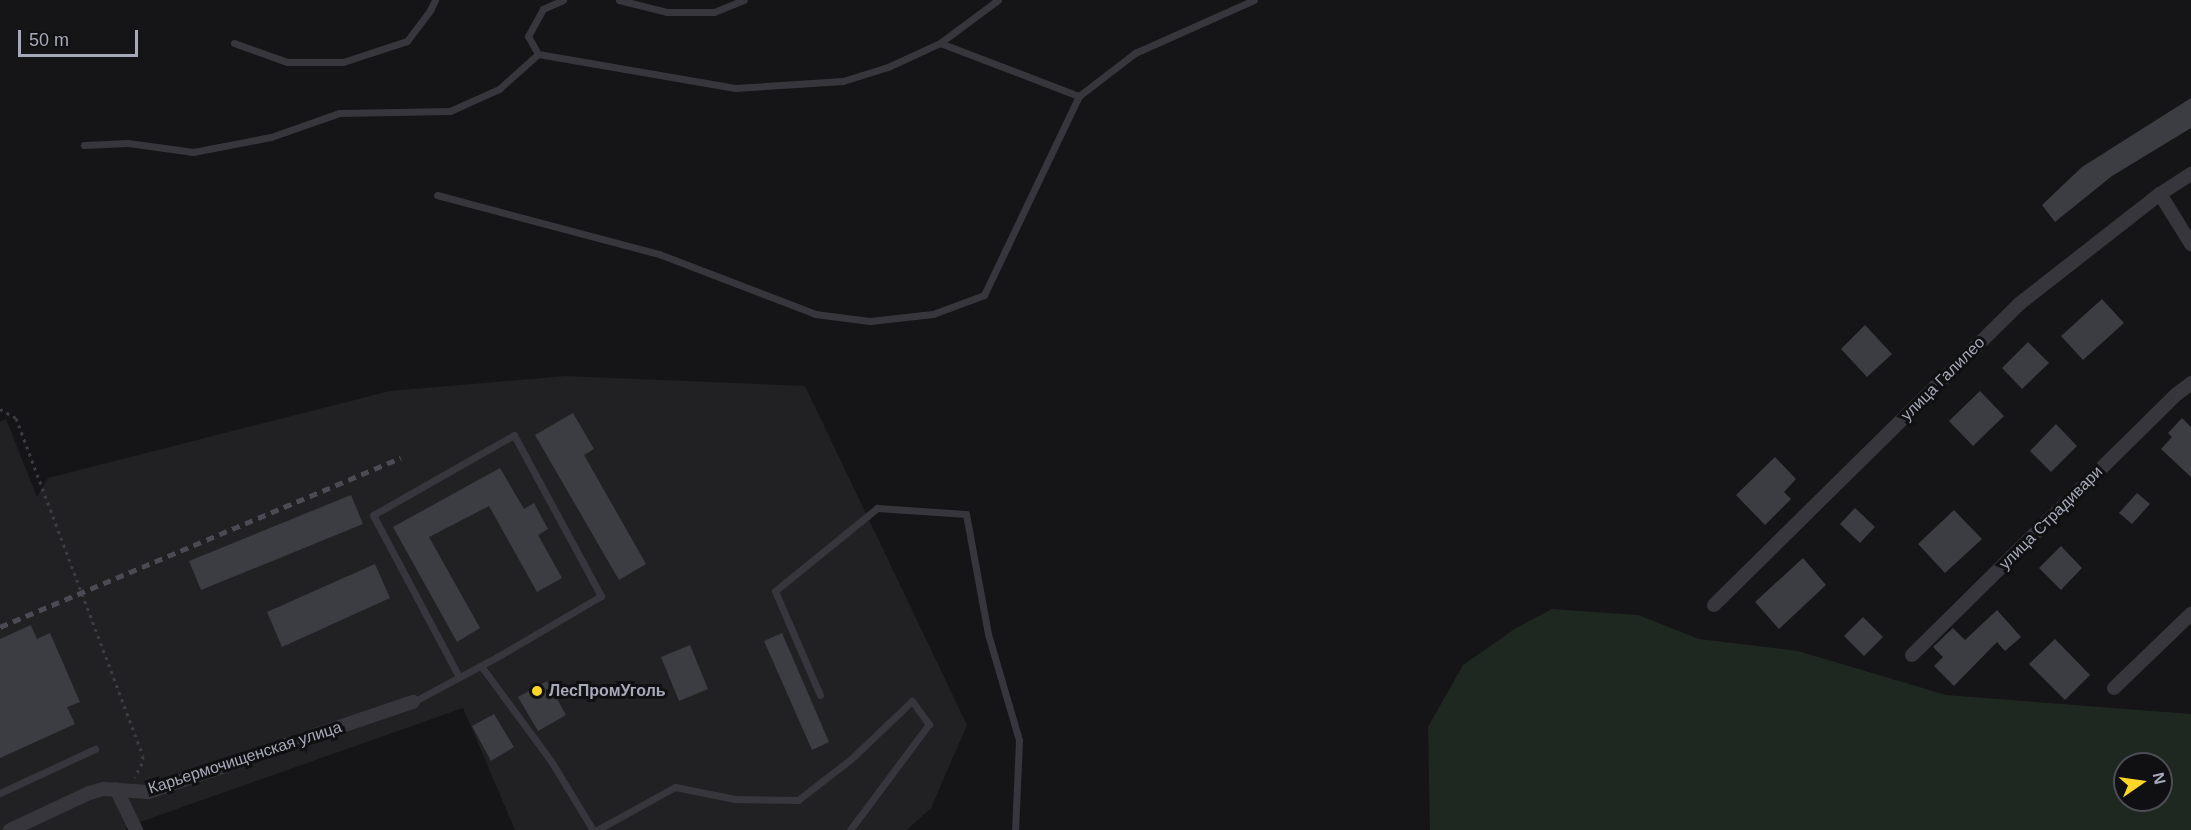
<!DOCTYPE html>
<meta charset="utf-8">
<style>
body{margin:0}
#map{position:relative;width:2191px;height:830px;overflow:hidden;background:#151517;font-family:Helvetica,sans-serif}
div>[style]{position:absolute}
[style*='--x']{left:calc(var(--x)*1px);top:calc(var(--y)*1px);width:calc(var(--w)*1px);rotate:calc(var(--a)*1deg)}
.built>*{inset:0;background:#212124}
.green>*{inset:0;background:#1f2721}
.building>*{inset:0;background:#3c3d42}
.path>*{height:3px;margin-top:-1.5px;transform-origin:0;background:repeating-linear-gradient(90deg,#3c3d43 0 3px,transparent 0 7.5px)}
.service>*{height:7px;margin:-3.5px;padding:0 3.5px;transform-origin:3.5px;border-radius:3.5px;background:#36363c}
.minor>*{height:14px;margin:-7px;padding:0 7px;transform-origin:7px;border-radius:7px;background:#36363c}
.rail>*{height:4.5px;margin-top:-2.25px;transform-origin:0;background:repeating-linear-gradient(90deg,#4b4b53 0 8px,transparent 0 14px)}
.dots>*{width:16px;height:16px;translate:-50% -50%;box-sizing:border-box;border:3px solid #101012;border-radius:50%}
span{translate:-50% -50%;white-space:nowrap;text-align:center;line-height:1.15;-webkit-text-stroke:6px #101012;paint-order:stroke}
.street-label{font-size:16px;color:#a6a9b8}
.poi-label{font-size:16px;color:#a6a9b8;font-weight:700}
.left{translate:0 -50%;text-align:left}
.north{position:absolute;left:2113px;top:752px;width:60px;height:60px;box-sizing:border-box;background:#101012;border:2px solid #4c4d54;border-radius:50%;rotate:77deg;font-size:16px;font-weight:700;line-height:24px;text-align:center;color:#a6a9b8}
.north::after{content:'';display:block;margin:auto;width:21px;height:27px;background:#fdd627;clip-path:polygon(50% 0,100% 100%,50% 72%,0 100%)}
.scale{position:absolute;left:18px;top:30px;width:120px;height:27px;box-sizing:border-box;border:3px solid #a6a9b8;border-top:0;padding-left:8px;font-size:18px;line-height:21px;white-space:nowrap;color:#a6a9b8;-webkit-text-stroke:4px #101012;paint-order:stroke}
</style>
<div id="map">
<div class="built">
<div style="clip-path:polygon(566px 376px,805px 386px,967px 725px,931px 808px,907px 830px,515px 830px,463px 708px,126px 827px,126px 830px,0 830px,0 422px,6px 419px,37px 497px,48px 478px,390px 391px)"></div>
</div>
<div class="green">
<div style="clip-path:polygon(evenodd,1552px 609px,1638px 615px,1699px 639px,1798px 651px,1946px 695px,2191px 714px,2191px 830px,1430px 830px,1428px 727px,1463px 665px,1516px 628px,1552px 609px,2125px 764px,2161px 764px,2161px 800px,2125px 800px,2125px 764px)"></div>
</div>
<div class="building">
<div style="clip-path:polygon(2191px 98px,2191px 128px,2112px 176px,2055px 222px,2042px 205px,2082px 167px)"></div>
<div style="clip-path:polygon(2102px 299px,2124px 323px,2083px 360px,2061px 336px)"></div>
<div style="clip-path:polygon(1865px 325px,1892px 354px,1867px 377px,1841px 349px)"></div>
<div style="clip-path:polygon(2028px 342px,2049px 363px,2022px 389px,2002px 368px)"></div>
<div style="clip-path:polygon(1980px 391px,2004px 416px,1973px 446px,1949px 421px)"></div>
<div style="clip-path:polygon(573px 413px,594px 449px,584px 455px,646px 564px,619px 580px,535px 435px)"></div>
<div style="clip-path:polygon(2182px 418px,2191px 427px,2191px 477px,2161px 449px,2172px 437px,2168px 433px)"></div>
<div style="clip-path:polygon(2056px 424px,2077px 446px,2051px 472px,2030px 451px)"></div>
<div style="clip-path:polygon(1775px 457px,1796px 479px,1784px 492px,1791px 499px,1765px 525px,1736px 495px)"></div>
<div style="clip-path:polygon(500px 468px,524px 509px,534px 503px,548px 529px,538px 535px,562px 578px,537px 592px,489px 506px,429px 537px,480px 628px,457px 642px,393px 527px)"></div>
<div style="clip-path:polygon(2137px 493px,2150px 504px,2132px 524px,2119px 513px)"></div>
<div style="clip-path:polygon(351px 495px,363px 524px,201px 590px,189px 561px)"></div>
<div style="clip-path:polygon(1855px 508px,1875px 527px,1860px 543px,1840px 524px)"></div>
<div style="clip-path:polygon(1954px 510px,1982px 539px,1945px 573px,1918px 544px)"></div>
<div style="clip-path:polygon(2061px 546px,2082px 568px,2061px 590px,2039px 568px)"></div>
<div style="clip-path:polygon(1803px 558px,1826px 585px,1779px 629px,1755px 602px)"></div>
<div style="clip-path:polygon(375px 564px,390px 598px,282px 647px,267px 612px)"></div>
<div style="clip-path:polygon(1997px 610px,2021px 637px,2005px 651px,1997px 642px,1954px 686px,1934px 666px,1943px 657px,1933px 647px,1953px 628px,1965px 640px)"></div>
<div style="clip-path:polygon(1863px 617px,1883px 637px,1864px 656px,1844px 636px)"></div>
<div style="clip-path:polygon(31px 625px,37px 639px,50px 633px,80px 702px,67px 707px,75px 724px,0 758px,0 639px)"></div>
<div style="clip-path:polygon(782px 633px,829px 742px,812px 750px,764px 641px)"></div>
<div style="clip-path:polygon(2055px 639px,2090px 675px,2065px 700px,2029px 664px)"></div>
<div style="clip-path:polygon(690px 645px,708px 689px,679px 701px,661px 657px)"></div>
<div style="clip-path:polygon(547px 681px,566px 715px,538px 731px,518px 697px)"></div>
<div style="clip-path:polygon(494px 714px,514px 747px,491px 761px,472px 726px)"></div>
</div>
<div class="path">
<div style="--x:0;--y:409;--w:18;--a:29"></div>
<div style="--x:16;--y:418;--w:361;--a:69.4"></div>
<div style="--x:143;--y:756;--w:7;--a:98"></div>
<div style="--x:142;--y:763;--w:16;--a:117"></div>
</div>
<div class="service">
<div style="--x:563;--y:0;--w:22;--a:156"></div>
<div style="--x:543;--y:9;--w:31;--a:119"></div>
<div style="--x:528;--y:36;--w:21;--a:61"></div>
<div style="--x:538;--y:54;--w:200;--a:9.8"></div>
<div style="--x:735;--y:88;--w:108;--a:-3.7"></div>
<div style="--x:843;--y:81;--w:47;--a:-17.3"></div>
<div style="--x:888;--y:67;--w:57;--a:-24.8"></div>
<div style="--x:940;--y:43;--w:72;--a:-36.6"></div>
<div style="--x:619;--y:0;--w:49;--a:14"></div>
<div style="--x:667;--y:12;--w:47;--a:0"></div>
<div style="--x:714;--y:12;--w:32;--a:-22"></div>
<div style="--x:234;--y:43;--w:56;--a:19.7"></div>
<div style="--x:287;--y:62;--w:56;--a:0"></div>
<div style="--x:343;--y:62;--w:67;--a:-18.2"></div>
<div style="--x:407;--y:41;--w:39;--a:-53"></div>
<div style="--x:430;--y:10;--w:11;--a:-63"></div>
<div style="--x:940;--y:43;--w:149;--a:20.9"></div>
<div style="--x:84;--y:145;--w:44;--a:-2.6"></div>
<div style="--x:128;--y:143;--w:66;--a:7.9"></div>
<div style="--x:193;--y:152;--w:79;--a:-10.9"></div>
<div style="--x:271;--y:137;--w:72;--a:-19.4"></div>
<div style="--x:339;--y:113;--w:111;--a:-1"></div>
<div style="--x:450;--y:111;--w:54;--a:-24.2"></div>
<div style="--x:499;--y:89;--w:52;--a:-41.9"></div>
<div style="--x:437;--y:195;--w:230;--a:14.9"></div>
<div style="--x:659;--y:254;--w:167;--a:21"></div>
<div style="--x:815;--y:314;--w:55;--a:7.3"></div>
<div style="--x:870;--y:321;--w:63;--a:-6.3"></div>
<div style="--x:933;--y:314;--w:54;--a:-20.4"></div>
<div style="--x:984;--y:295;--w:221;--a:-64.5"></div>
<div style="--x:1079;--y:96;--w:71;--a:-37.5"></div>
<div style="--x:1135;--y:53;--w:130;--a:-24"></div>
<div style="--x:481;--y:666;--w:118;--a:53.6"></div>
<div style="--x:551;--y:761;--w:81;--a:58.7"></div>
<div style="--x:820;--y:695;--w:113;--a:-113.4"></div>
<div style="--x:775;--y:591;--w:132;--a:-39.1"></div>
<div style="--x:877;--y:508;--w:89;--a:3.9"></div>
<div style="--x:966;--y:514;--w:122;--a:79.6"></div>
<div style="--x:988;--y:634;--w:110;--a:73.7"></div>
<div style="--x:1019;--y:740;--w:90;--a:92.5"></div>
<div style="--x:413;--y:702;--w:95;--a:-28.2"></div>
<div style="--x:497;--y:657;--w:121;--a:-30.4"></div>
<div style="--x:601;--y:596;--w:183;--a:-118.4"></div>
<div style="--x:514;--y:435;--w:162;--a:150.4"></div>
<div style="--x:373;--y:515;--w:183;--a:62"></div>
<div style="--x:0;--y:793;--w:105;--a:-24.9"></div>
<div style="--x:597;--y:830;--w:89;--a:-28.9"></div>
<div style="--x:675;--y:787;--w:61;--a:11.3"></div>
<div style="--x:735;--y:799;--w:63;--a:0.9"></div>
<div style="--x:798;--y:800;--w:67;--a:-37.7"></div>
<div style="--x:851;--y:759;--w:84;--a:-43.6"></div>
<div style="--x:912;--y:701;--w:29;--a:54"></div>
<div style="--x:929;--y:724;--w:132;--a:126.7"></div>
</div>
<div class="minor">
<div style="--x:2160;--y:194;--w:59;--a:58.2"></div>
<div style="--x:1714;--y:605;--w:429;--a:-44.6"></div>
<div style="--x:2019;--y:304;--w:179;--a:-38"></div>
<div style="--x:2160;--y:194;--w:37;--a:-33"></div>
<div style="--x:1912;--y:655;--w:372;--a:-44.6"></div>
<div style="--x:2177;--y:394;--w:18;--a:-38"></div>
<div style="--x:2114;--y:688;--w:107;--a:-43.9"></div>
<div style="--x:116;--y:789;--w:46;--a:64"></div>
<div style="--x:10;--y:830;--w:87;--a:-25.1"></div>
<div style="--x:89;--y:793;--w:16;--a:-15"></div>
<div style="--x:104;--y:789;--w:44;--a:3.9"></div>
<div style="--x:148;--y:792;--w:280;--a:-18.8"></div>
</div>
<div class="rail">
<div style="--x:0;--y:627;--w:435;--a:-22.9"></div>
</div>
<div class="dots">
<div style="left:537px;top:691px;background:#fdd627"></div>
</div>
<div class="street-label">
<span style="left:1943px;top:379px;rotate:-45deg">улица Галилео</span>
<span style="left:2051px;top:518px;rotate:-45deg">улица Страдивари</span>
<span style="left:245px;top:758px;rotate:-18deg">Карьермочищенская улица</span>
</div>
<div class="poi-label">
<span class="left" style="left:549px;top:691px">ЛесПромУголь</span>
</div>
<div class="north">N</div>
<div class="scale">50 m</div>
</div>
